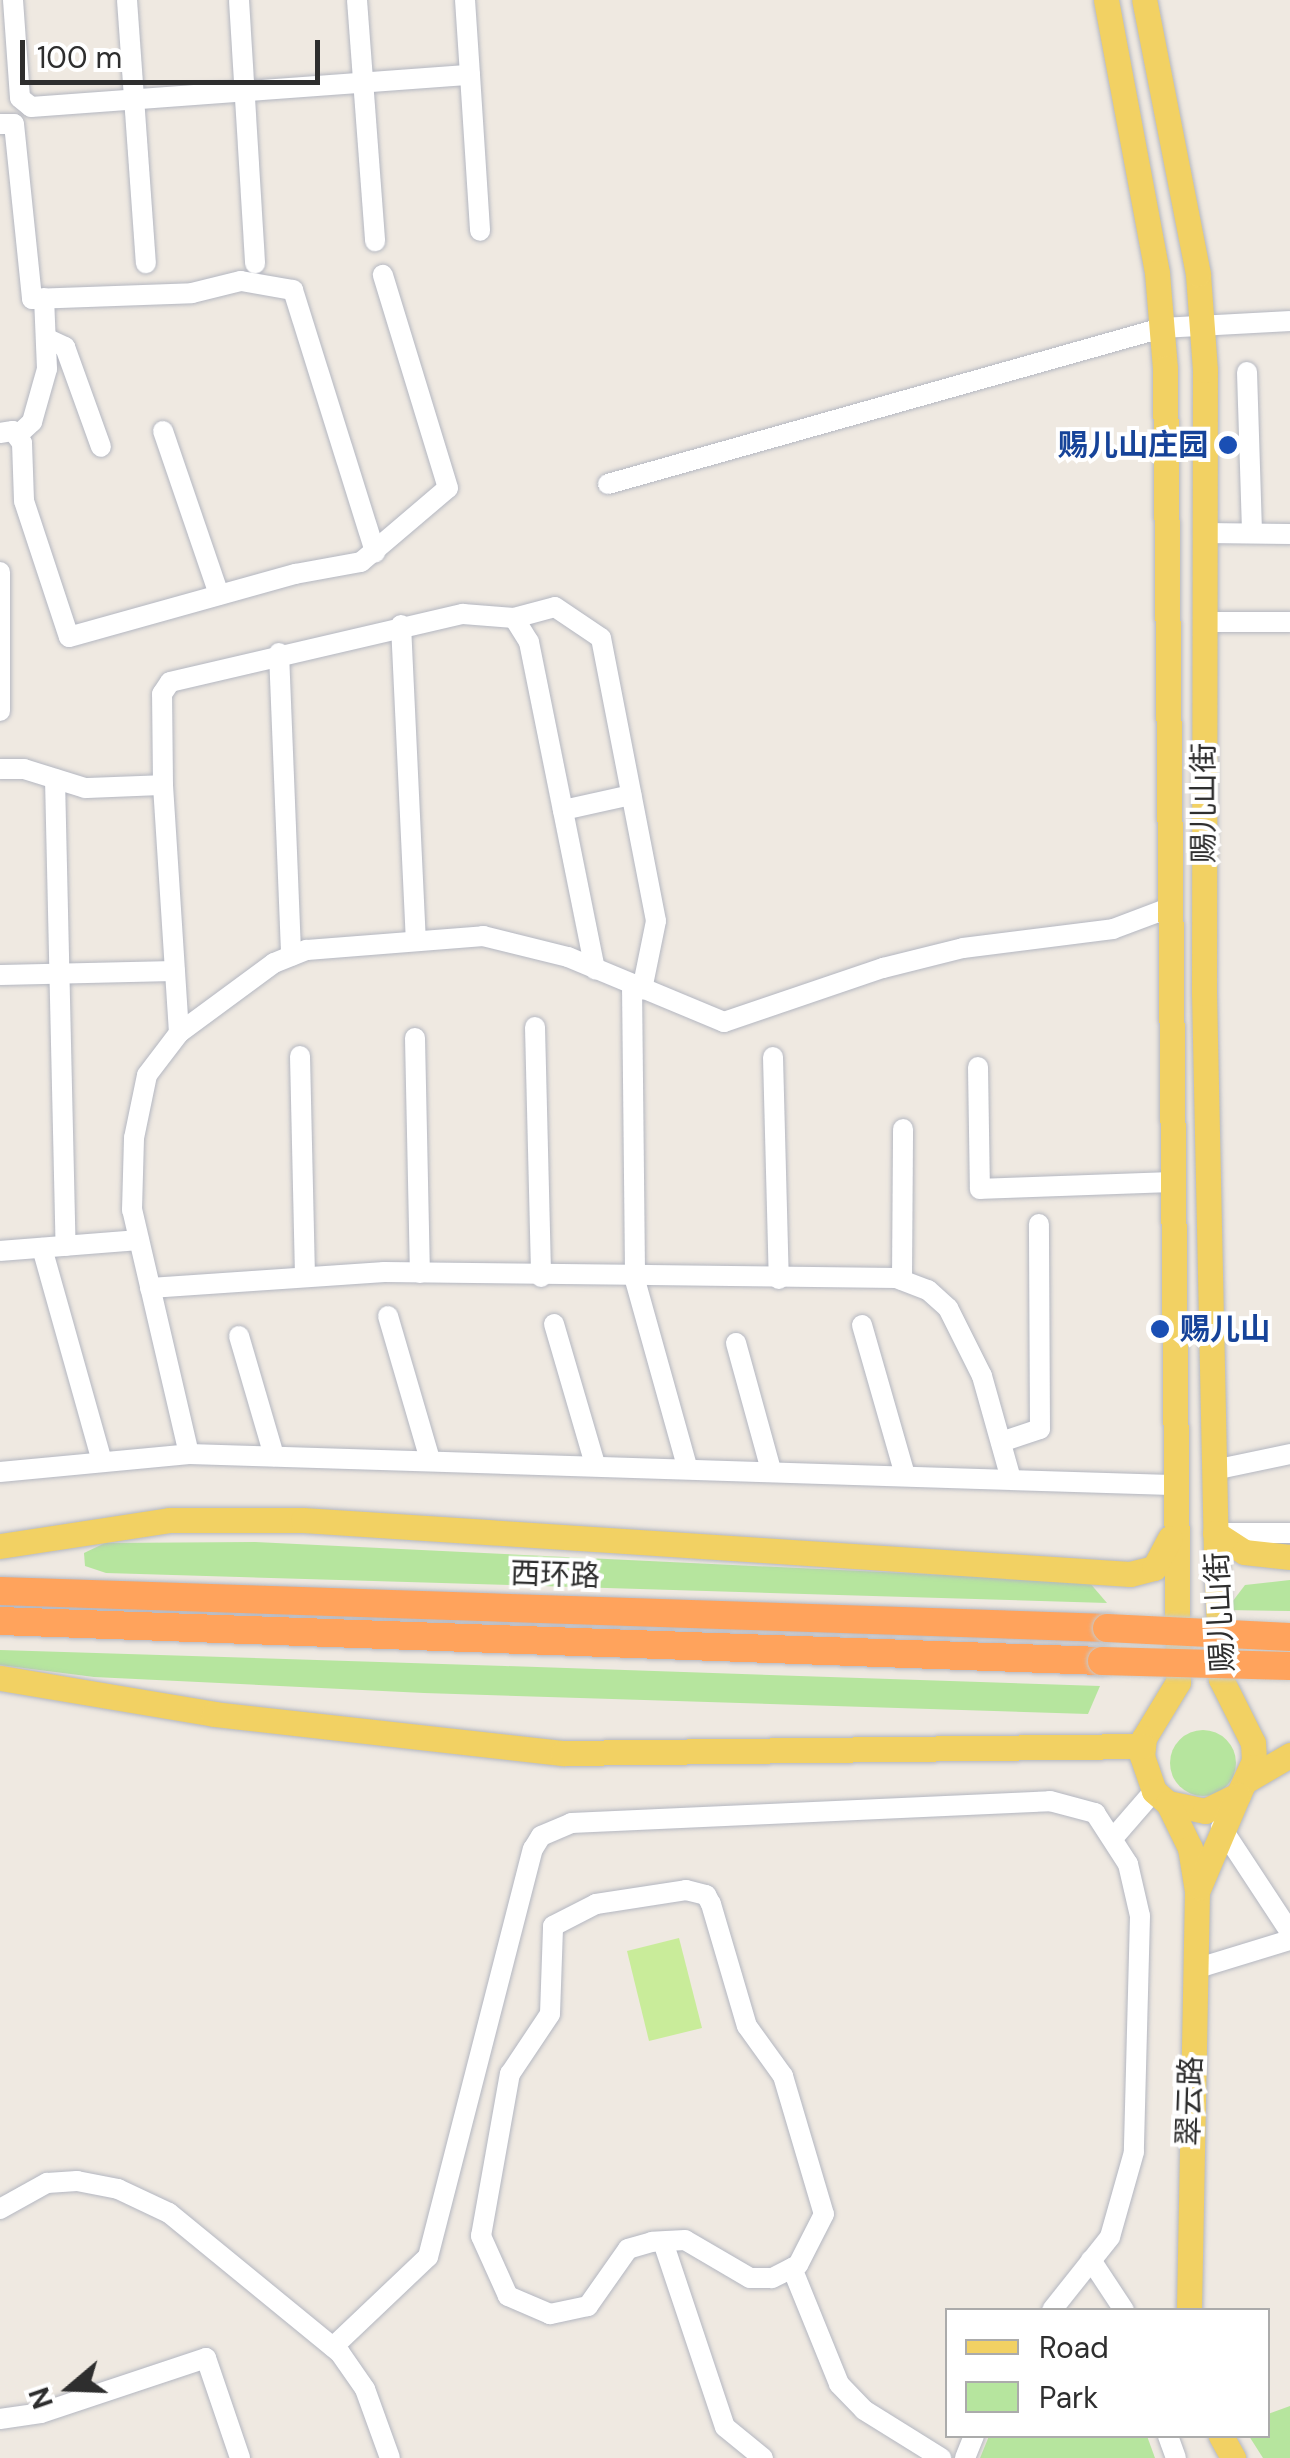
<!DOCTYPE html>
<meta charset="utf-8">
<style>
body{margin:0}
#map{position:relative;width:1290px;height:2458px;overflow:hidden;background:#efe9e1;font-family:"DM Sans","Noto Sans SC",sans-serif}
div>[style]{position:absolute}
[style*='--x']{left:calc(var(--x)*1px);top:calc(var(--y)*1px);width:calc(var(--w)*1px);rotate:calc(var(--a)*1deg)}
.green>*{inset:0;background:#b6e59e}
.round{border-radius:50%}
.pitch>*{inset:0;background:#c9ec9a}
.roads{filter:drop-shadow(0 0 2px #b4b7c1) drop-shadow(0 0 2px #b4b7c1)}
.minor>*{height:20px;margin:-10px;padding:0 10px;transform-origin:10px;border-radius:10px;background:#fff}
.major>*{height:25px;margin:-12.5px;padding:0 12.5px;transform-origin:12.5px;border-radius:12.5px;background:#f2d163}
.highway>*{height:28px;margin:-14px;padding:0 14px;transform-origin:14px;border-radius:14px;background:#ffa35c}
.bridges{filter:drop-shadow(0 0 2px #c9c9c9) drop-shadow(0 0 2px #c9c9c9)}
.highway-bridge>*{height:28px;margin:-14px;padding:0 14px;transform-origin:14px;border-radius:14px;background:#ffa35c}
.dots>*{width:28px;height:28px;translate:-50% -50%;box-sizing:border-box;border:5px solid #fff;border-radius:50%}
span{translate:-50% -50%;white-space:nowrap;text-align:center;line-height:1.15;-webkit-text-stroke:8px #fff;paint-order:stroke}
.transit-label{font-size:30px;color:#164399;font-weight:700}
.right{translate:-100% -50%;text-align:right}
.left{translate:0 -50%;text-align:left}
.street-label{font-size:30px;color:#2e2e2e}
.legend{position:absolute;left:945px;top:2308px;width:325px;height:130px;box-sizing:border-box;background:#fff;border:2px solid #ababab;margin:0;padding:12px 18px;list-style:none;font-size:30px;color:#2e2e2e}
.legend li{display:flex;align-items:center;gap:20px;height:50px}
.legend b{width:50px;border:2px solid #ababab}
.north{position:absolute;left:20px;top:2338px;width:100px;height:100px;-webkit-text-stroke:8px #fff;paint-order:stroke;rotate:251deg;font-size:28px;font-weight:700;line-height:40px;text-align:center;color:#2e2e2e}
.north::after{content:'';display:block;margin:auto;width:35px;height:45px;background:#2e2e2e;clip-path:polygon(50% 0,100% 100%,50% 72%,0 100%)}
.scale{position:absolute;left:20px;top:40px;width:300px;height:45px;box-sizing:border-box;border:5px solid #2e2e2e;border-top:0;padding-left:12px;font-size:30px;line-height:35px;white-space:nowrap;color:#2e2e2e;-webkit-text-stroke:8px #fff;paint-order:stroke}
</style>
<div id="map">
<div class="green">
<div style="clip-path:polygon(255px 1542px,1089px 1582px,1107px 1603px,106px 1573px,85px 1566px,84px 1553px,105px 1543px)"></div>
<div style="clip-path:polygon(1290px 1580px,1290px 1611px,1226px 1610px,1245px 1585px)"></div>
<div style="clip-path:polygon(0 1650px,505px 1666px,1100px 1686px,1088px 1714px,424px 1693px,94px 1677px,0 1665px)"></div>
<div class="round" style="left:1170px;top:1730px;width:66px;height:66px"></div>
<div style="clip-path:polygon(1290px 2406px,1290px 2458px,1263px 2458px,1249px 2436px,1268px 2436px,1268px 2414px)"></div>
<div style="clip-path:polygon(989px 2436px,1147px 2436px,1155px 2458px,980px 2458px)"></div>
</div>
<div class="pitch">
<div style="clip-path:polygon(679px 1938px,702px 2028px,649px 2041px,627px 1951px)"></div>
</div>
<div class="roads">
<div class="minor">
<div style="--x:13;--y:0;--w:98;--a:85.9"></div>
<div style="--x:20;--y:98;--w:14;--a:39"></div>
<div style="--x:31;--y:107;--w:440;--a:-4.2"></div>
<div style="--x:470;--y:75;--w:75;--a:-93.8"></div>
<div style="--x:127;--y:0;--w:264;--a:85.9"></div>
<div style="--x:239;--y:0;--w:264;--a:86.5"></div>
<div style="--x:357;--y:0;--w:242;--a:85.7"></div>
<div style="--x:470;--y:75;--w:156;--a:86.3"></div>
<div style="--x:0;--y:124;--w:14;--a:0"></div>
<div style="--x:14;--y:124;--w:176;--a:84.1"></div>
<div style="--x:32;--y:299;--w:160;--a:-2.1"></div>
<div style="--x:192;--y:293;--w:50;--a:-13.8"></div>
<div style="--x:241;--y:281;--w:53;--a:9.8"></div>
<div style="--x:293;--y:290;--w:275;--a:72.6"></div>
<div style="--x:48;--y:339;--w:19;--a:25"></div>
<div style="--x:65;--y:347;--w:106;--a:70.2"></div>
<div style="--x:1247;--y:372;--w:161;--a:88.2"></div>
<div style="--x:163;--y:431;--w:173;--a:71.1"></div>
<div style="--x:0;--y:433;--w:13;--a:-9"></div>
<div style="--x:13;--y:431;--w:15;--a:53"></div>
<div style="--x:22;--y:443;--w:58;--a:88"></div>
<div style="--x:24;--y:501;--w:143;--a:71.7"></div>
<div style="--x:69;--y:637;--w:235;--a:-15.6"></div>
<div style="--x:295;--y:574;--w:67;--a:-10.3"></div>
<div style="--x:361;--y:562;--w:114;--a:-40.4"></div>
<div style="--x:448;--y:488;--w:223;--a:-107"></div>
<div style="--x:19;--y:434;--w:18;--a:-43"></div>
<div style="--x:32;--y:422;--w:55;--a:-74.2"></div>
<div style="--x:47;--y:369;--w:71;--a:-92.4"></div>
<div style="--x:608;--y:484;--w:576;--a:-15.73"></div>
<div style="--x:1162;--y:328;--w:128;--a:-3.1"></div>
<div style="--x:1205;--y:533;--w:85;--a:0.7"></div>
<div style="--x:0;--y:572;--w:139;--a:90"></div>
<div style="--x:514;--y:618;--w:42;--a:-15"></div>
<div style="--x:555;--y:607;--w:55;--a:34"></div>
<div style="--x:601;--y:638;--w:288;--a:79"></div>
<div style="--x:656;--y:921;--w:70;--a:101.5"></div>
<div style="--x:1205;--y:622;--w:85;--a:0"></div>
<div style="--x:401;--y:625;--w:315;--a:87.3"></div>
<div style="--x:279;--y:653;--w:303;--a:87.7"></div>
<div style="--x:0;--y:769;--w:24;--a:0"></div>
<div style="--x:24;--y:769;--w:64;--a:17.3"></div>
<div style="--x:85;--y:788;--w:78;--a:-2.2"></div>
<div style="--x:55;--y:779;--w:467;--a:88.7"></div>
<div style="--x:563;--y:810;--w:70;--a:-12.4"></div>
<div style="--x:0;--y:975;--w:175;--a:-1.3"></div>
<div style="--x:632;--y:985;--w:295;--a:89.4"></div>
<div style="--x:635;--y:1280;--w:193;--a:74.4"></div>
<div style="--x:535;--y:1027;--w:250;--a:88.6"></div>
<div style="--x:179;--y:1033;--w:249;--a:-93.7"></div>
<div style="--x:163;--y:785;--w:91;--a:-90.6"></div>
<div style="--x:162;--y:694;--w:14;--a:-56"></div>
<div style="--x:170;--y:682;--w:301;--a:-13.1"></div>
<div style="--x:463;--y:614;--w:51;--a:4.5"></div>
<div style="--x:514;--y:618;--w:28;--a:58"></div>
<div style="--x:529;--y:642;--w:334;--a:78.6"></div>
<div style="--x:415;--y:1038;--w:235;--a:88.8"></div>
<div style="--x:300;--y:1056;--w:218;--a:88.7"></div>
<div style="--x:773;--y:1057;--w:222;--a:88.5"></div>
<div style="--x:978;--y:1067;--w:122;--a:89.1"></div>
<div style="--x:980;--y:1189;--w:189;--a:-2.1"></div>
<div style="--x:42;--y:1248;--w:221;--a:74.3"></div>
<div style="--x:0;--y:1251;--w:139;--a:-4.5"></div>
<div style="--x:902;--y:1280;--w:151;--a:-89.6"></div>
<div style="--x:150;--y:1288;--w:235;--a:-3.9"></div>
<div style="--x:384;--y:1272;--w:512;--a:0.67"></div>
<div style="--x:896;--y:1278;--w:34;--a:21"></div>
<div style="--x:928;--y:1290;--w:27;--a:42"></div>
<div style="--x:948;--y:1308;--w:76;--a:63.4"></div>
<div style="--x:982;--y:1376;--w:107;--a:74.3"></div>
<div style="--x:388;--y:1316;--w:150;--a:73.7"></div>
<div style="--x:554;--y:1324;--w:146;--a:73.7"></div>
<div style="--x:862;--y:1325;--w:156;--a:74"></div>
<div style="--x:239;--y:1336;--w:125;--a:73.7"></div>
<div style="--x:736;--y:1343;--w:132;--a:74.6"></div>
<div style="--x:1001;--y:1442;--w:41;--a:-18.4"></div>
<div style="--x:1040;--y:1429;--w:205;--a:-90.3"></div>
<div style="--x:189;--y:1454;--w:251;--a:-103.1"></div>
<div style="--x:132;--y:1210;--w:72;--a:-88.4"></div>
<div style="--x:134;--y:1138;--w:64;--a:-78.3"></div>
<div style="--x:147;--y:1075;--w:53;--a:-52.7"></div>
<div style="--x:179;--y:1033;--w:118;--a:-36.4"></div>
<div style="--x:274;--y:963;--w:35;--a:-22"></div>
<div style="--x:307;--y:950;--w:177;--a:-4.5"></div>
<div style="--x:483;--y:936;--w:88;--a:13.9"></div>
<div style="--x:568;--y:957;--w:169;--a:22.6"></div>
<div style="--x:724;--y:1022;--w:168;--a:-18.8"></div>
<div style="--x:883;--y:968;--w:82;--a:-14"></div>
<div style="--x:963;--y:948;--w:151;--a:-7.2"></div>
<div style="--x:1113;--y:929;--w:60;--a:-20.6"></div>
<div style="--x:1214;--y:1470;--w:78;--a:-11.9"></div>
<div style="--x:0;--y:1472;--w:190;--a:-5.4"></div>
<div style="--x:189;--y:1454;--w:983;--a:1.81"></div>
<div style="--x:1215;--y:1533;--w:75;--a:0"></div>
<div style="--x:1221;--y:1827;--w:126;--a:56.7"></div>
<div style="--x:1115;--y:1836;--w:60;--a:-49.1"></div>
<div style="--x:686;--y:1890;--w:21;--a:14"></div>
<div style="--x:706;--y:1895;--w:10;--a:61"></div>
<div style="--x:711;--y:1904;--w:127;--a:73.6"></div>
<div style="--x:747;--y:2026;--w:62;--a:54.2"></div>
<div style="--x:783;--y:2076;--w:144;--a:73.5"></div>
<div style="--x:824;--y:2214;--w:57;--a:117"></div>
<div style="--x:798;--y:2265;--w:29;--a:153"></div>
<div style="--x:772;--y:2278;--w:22;--a:180"></div>
<div style="--x:750;--y:2278;--w:75;--a:-149.7"></div>
<div style="--x:685;--y:2240;--w:33;--a:177"></div>
<div style="--x:652;--y:2242;--w:25;--a:164"></div>
<div style="--x:628;--y:2249;--w:70;--a:125.1"></div>
<div style="--x:588;--y:2306;--w:39;--a:168"></div>
<div style="--x:550;--y:2314;--w:46;--a:-156.8"></div>
<div style="--x:508;--y:2296;--w:66;--a:-114.2"></div>
<div style="--x:481;--y:2236;--w:165;--a:-79.9"></div>
<div style="--x:510;--y:2074;--w:72;--a:-56.3"></div>
<div style="--x:550;--y:2014;--w:88;--a:-88"></div>
<div style="--x:553;--y:1926;--w:48;--a:-27.1"></div>
<div style="--x:596;--y:1904;--w:91;--a:-8.8"></div>
<div style="--x:1195;--y:1969;--w:99;--a:-17"></div>
<div style="--x:0;--y:2209;--w:54;--a:-29"></div>
<div style="--x:47;--y:2183;--w:30;--a:-4"></div>
<div style="--x:77;--y:2181;--w:42;--a:11"></div>
<div style="--x:118;--y:2189;--w:56;--a:25.2"></div>
<div style="--x:169;--y:2213;--w:221;--a:39.3"></div>
<div style="--x:340;--y:2353;--w:44;--a:55.2"></div>
<div style="--x:365;--y:2389;--w:73;--a:70.1"></div>
<div style="--x:663;--y:2242;--w:195;--a:71.5"></div>
<div style="--x:725;--y:2427;--w:49;--a:39.2"></div>
<div style="--x:1091;--y:2260;--w:60;--a:56.6"></div>
<div style="--x:792;--y:2268;--w:125;--a:67.9"></div>
<div style="--x:839;--y:2384;--w:36;--a:46"></div>
<div style="--x:864;--y:2410;--w:91;--a:31.9"></div>
<div style="--x:333;--y:2347;--w:131;--a:-43.5"></div>
<div style="--x:428;--y:2257;--w:421;--a:-75.6"></div>
<div style="--x:533;--y:1849;--w:15;--a:-58"></div>
<div style="--x:541;--y:1836;--w:33;--a:-23"></div>
<div style="--x:571;--y:1823;--w:480;--a:-2.6"></div>
<div style="--x:1050;--y:1801;--w:47;--a:14.9"></div>
<div style="--x:1095;--y:1813;--w:61;--a:57.1"></div>
<div style="--x:1128;--y:1864;--w:53;--a:77"></div>
<div style="--x:1140;--y:1916;--w:236;--a:91.5"></div>
<div style="--x:1134;--y:2152;--w:88;--a:105.8"></div>
<div style="--x:1110;--y:2237;--w:93;--a:128.5"></div>
<div style="--x:0;--y:2419;--w:41;--a:-8.3"></div>
<div style="--x:41;--y:2413;--w:174;--a:-18.4"></div>
<div style="--x:206;--y:2358;--w:106;--a:71.2"></div>
<div style="--x:1168;--y:2436;--w:23;--a:70"></div>
<div style="--x:965;--y:2458;--w:24;--a:-68"></div>
</div>
<div class="major">
<div style="--x:1106;--y:0;--w:278;--a:79.4"></div>
<div style="--x:1157;--y:273;--w:95;--a:85.2"></div>
<div style="--x:1165;--y:368;--w:1314;--a:89.43"></div>
<div style="--x:1178;--y:1682;--w:66;--a:121.3"></div>
<div style="--x:1144;--y:1738;--w:18;--a:96"></div>
<div style="--x:1142;--y:1756;--w:37;--a:71"></div>
<div style="--x:1154;--y:1791;--w:18;--a:41"></div>
<div style="--x:1168;--y:1803;--w:38;--a:12"></div>
<div style="--x:1205;--y:1811;--w:37;--a:-26"></div>
<div style="--x:1238;--y:1795;--w:38;--a:-65"></div>
<div style="--x:1254;--y:1761;--w:18;--a:-93"></div>
<div style="--x:1253;--y:1743;--w:72;--a:-116.6"></div>
<div style="--x:1221;--y:1679;--w:124;--a:-92.3"></div>
<div style="--x:1216;--y:1555;--w:562;--a:-91.22"></div>
<div style="--x:1204;--y:993;--w:623;--a:-89.91"></div>
<div style="--x:1205;--y:370;--w:96;--a:-94.2"></div>
<div style="--x:1198;--y:274;--w:279;--a:-101.1"></div>
<div style="--x:1215;--y:1533;--w:35;--a:33"></div>
<div style="--x:1244;--y:1552;--w:46;--a:6.2"></div>
<div style="--x:0;--y:1546;--w:171;--a:-8.7"></div>
<div style="--x:169;--y:1520;--w:134;--a:0"></div>
<div style="--x:303;--y:1520;--w:829;--a:3.74"></div>
<div style="--x:1130;--y:1574;--w:25;--a:-14"></div>
<div style="--x:1154;--y:1568;--w:34;--a:-62"></div>
<div style="--x:0;--y:1678;--w:217;--a:9.5"></div>
<div style="--x:214;--y:1714;--w:351;--a:6.4"></div>
<div style="--x:563;--y:1753;--w:580;--a:-0.69"></div>
<div style="--x:1249;--y:1779;--w:48;--a:-30.3"></div>
<div style="--x:1168;--y:1803;--w:50;--a:63.9"></div>
<div style="--x:1190;--y:1848;--w:44;--a:80.8"></div>
<div style="--x:1197;--y:1891;--w:419;--a:91.1"></div>
<div style="--x:1199;--y:1887;--w:100;--a:-67"></div>
<div style="--x:1221;--y:2436;--w:25;--a:61"></div>
</div>
<div class="highway">
<div style="--x:0;--y:1591;--w:1108;--a:1.91"></div>
<div style="--x:0;--y:1621;--w:1103;--a:2.08"></div>
</div>
</div>
<div class="bridges">
<div class="highway-bridge">
<div style="--x:1107;--y:1628;--w:183;--a:2.8"></div>
<div style="--x:1102;--y:1661;--w:188;--a:1.5"></div>
</div>
</div>
<div class="dots">
<div style="left:1228px;top:445px;background:#1a4fb4"></div>
<div style="left:1160px;top:1329px;background:#1a4fb4"></div>
</div>
<div class="transit-label">
<span class="right" style="left:1208px;top:445px">赐儿山庄园</span>
<span class="left" style="left:1180px;top:1329px">赐儿山</span>
</div>
<div class="street-label">
<span style="left:1204px;top:803px;rotate:-90deg">赐儿山街</span>
<span style="left:555px;top:1575px;rotate:2deg">西环路</span>
<span style="left:1220px;top:1612px;rotate:-93deg">赐儿山街</span>
<span style="left:1190px;top:2101px;rotate:-88deg">翠云路</span>
</div>
<ul class="legend">
<li><b style="height:12px;background:#f2d163"></b>Road</li>
<li><b style="height:28px;background:#b6e59e"></b>Park</li>
</ul>
<div class="north">N</div>
<div class="scale">100 m</div>
</div>
